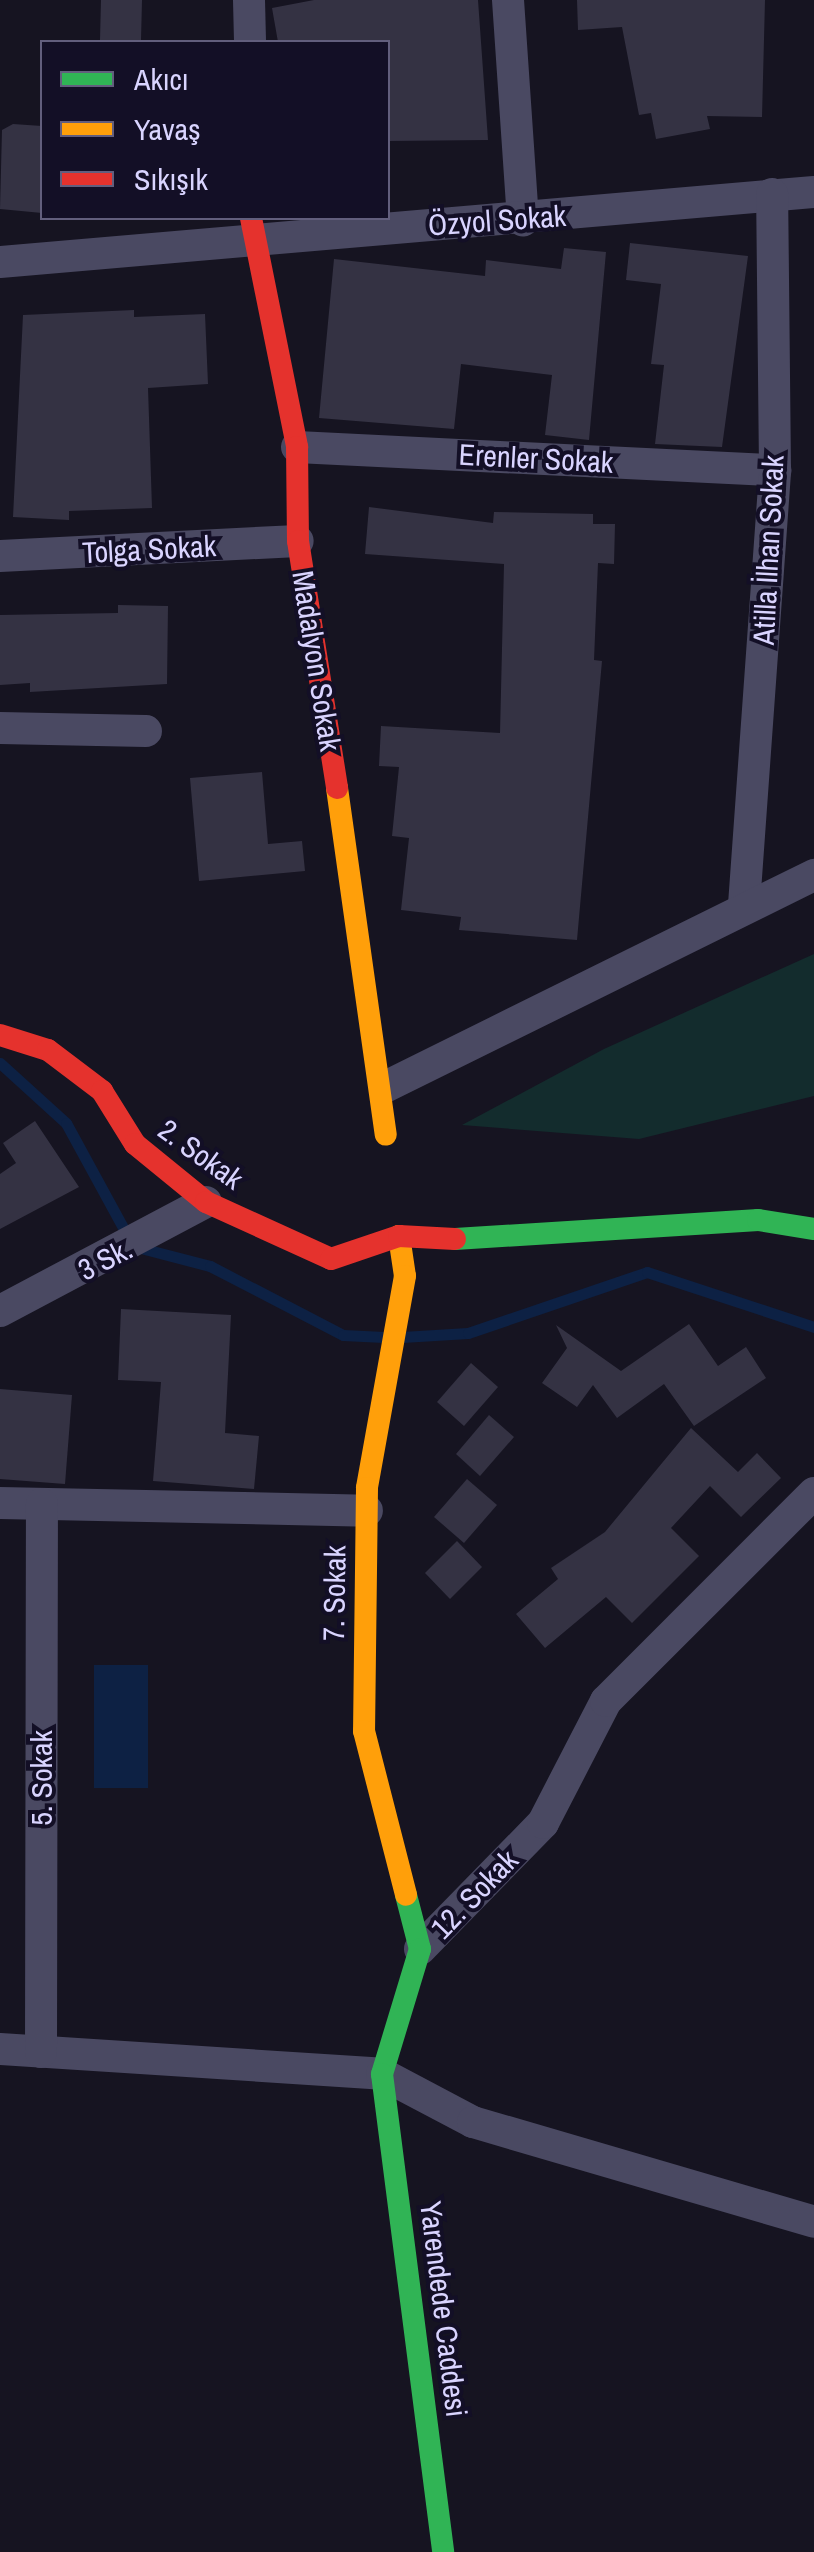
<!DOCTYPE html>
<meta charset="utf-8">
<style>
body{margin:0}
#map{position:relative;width:814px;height:2552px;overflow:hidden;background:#161421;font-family:"Archivo Narrow",sans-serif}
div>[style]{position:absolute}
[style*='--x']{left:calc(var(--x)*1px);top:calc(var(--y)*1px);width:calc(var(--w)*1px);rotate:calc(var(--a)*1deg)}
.green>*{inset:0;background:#132c2d}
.water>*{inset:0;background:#0d2144}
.stream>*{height:11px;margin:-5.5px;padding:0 5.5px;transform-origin:5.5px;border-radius:5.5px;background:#0d2144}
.building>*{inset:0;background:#343243}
.street>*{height:32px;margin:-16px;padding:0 16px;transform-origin:16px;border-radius:16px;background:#4a4962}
.fast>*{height:22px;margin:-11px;padding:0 11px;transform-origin:11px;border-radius:11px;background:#30b455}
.slow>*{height:22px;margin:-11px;padding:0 11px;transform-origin:11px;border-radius:11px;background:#ff9f0a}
.jam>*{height:22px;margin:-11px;padding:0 11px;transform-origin:11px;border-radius:11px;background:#e5322d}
span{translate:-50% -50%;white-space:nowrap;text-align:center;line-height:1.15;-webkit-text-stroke:8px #130f26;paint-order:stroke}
.street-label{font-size:30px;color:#d9d4ff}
.legend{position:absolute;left:40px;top:40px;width:350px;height:180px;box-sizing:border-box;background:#130f26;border:2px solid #625e7d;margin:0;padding:12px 18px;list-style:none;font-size:30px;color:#d9d4ff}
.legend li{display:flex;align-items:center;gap:20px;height:50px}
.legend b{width:50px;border:2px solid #625e7d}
</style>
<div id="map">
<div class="green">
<div style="clip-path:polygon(814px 954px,814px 1096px,639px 1139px,462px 1125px,604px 1049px)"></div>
</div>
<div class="water">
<div style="clip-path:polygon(94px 1665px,148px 1665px,148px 1788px,94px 1788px)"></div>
</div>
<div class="stream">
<div style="--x:0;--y:1063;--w:89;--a:42.3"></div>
<div style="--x:66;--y:1123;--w:140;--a:61.4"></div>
<div style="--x:133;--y:1246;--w:80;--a:14.6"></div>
<div style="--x:210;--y:1266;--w:150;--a:27.4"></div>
<div style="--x:343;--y:1335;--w:41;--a:2.8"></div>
<div style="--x:402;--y:1337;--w:66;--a:-3.5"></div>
<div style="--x:468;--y:1333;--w:189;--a:-18.8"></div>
<div style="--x:647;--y:1272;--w:176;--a:18.2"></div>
</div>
<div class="building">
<div style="clip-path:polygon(101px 0,142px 0,141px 40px,100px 40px)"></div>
<div style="clip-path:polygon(314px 0,478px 0,488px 140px,388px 141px,388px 42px,278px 42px,272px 8px)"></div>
<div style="clip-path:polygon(577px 0,765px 0,762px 117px,707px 116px,710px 129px,656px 139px,651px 113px,639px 115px,622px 27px,578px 30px)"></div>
<div style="clip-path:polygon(13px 124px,42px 126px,42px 213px,0 209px,2px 130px)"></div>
<div style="clip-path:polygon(630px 243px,748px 256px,722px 447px,655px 444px,664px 365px,651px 364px,661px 284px,626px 280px)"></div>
<div style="clip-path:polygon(564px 248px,606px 252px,589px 440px,545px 435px,552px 375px,461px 364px,454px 429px,319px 418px,334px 259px,485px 276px,486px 260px,561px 269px)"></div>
<div style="clip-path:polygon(134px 310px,134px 317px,205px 314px,208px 384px,148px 388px,152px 508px,69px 511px,69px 520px,13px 517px,23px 315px)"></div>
<div style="clip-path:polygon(369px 507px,493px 523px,494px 512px,593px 514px,593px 524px,615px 524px,614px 564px,598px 563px,594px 660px,602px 661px,577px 940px,459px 930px,461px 917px,401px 910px,409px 838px,392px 836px,399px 767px,379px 766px,381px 726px,500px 733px,504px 564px,365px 554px)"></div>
<div style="clip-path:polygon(118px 605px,168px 606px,167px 684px,30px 692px,30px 683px,0 685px,0 615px,118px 613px)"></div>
<div style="clip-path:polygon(262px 772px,268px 844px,302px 841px,305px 871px,199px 881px,190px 778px)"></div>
<div style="clip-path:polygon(35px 1121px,79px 1187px,0 1229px,0 1174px,16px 1163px,3px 1143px)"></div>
<div style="clip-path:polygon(121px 1309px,231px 1315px,225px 1433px,259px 1436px,254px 1489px,153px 1481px,161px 1382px,118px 1380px)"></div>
<div style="clip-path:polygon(689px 1324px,718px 1366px,746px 1347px,766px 1378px,694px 1426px,664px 1384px,617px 1418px,593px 1385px,577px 1407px,542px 1383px,567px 1348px,556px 1325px,621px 1371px)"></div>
<div style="clip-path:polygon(471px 1363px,498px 1387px,464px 1426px,437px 1402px)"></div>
<div style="clip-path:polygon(0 1389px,72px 1395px,65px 1484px,0 1479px)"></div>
<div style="clip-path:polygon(489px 1415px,514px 1437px,480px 1476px,456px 1454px)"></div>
<div style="clip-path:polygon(691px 1428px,738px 1472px,757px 1453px,781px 1478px,741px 1517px,710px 1486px,671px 1528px,699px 1556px,632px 1623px,606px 1597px,545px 1648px,516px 1614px,558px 1579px,551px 1568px,605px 1532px)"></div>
<div style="clip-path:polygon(467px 1479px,497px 1505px,464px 1543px,434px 1517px)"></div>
<div style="clip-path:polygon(457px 1541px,482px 1567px,450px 1599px,425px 1573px)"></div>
</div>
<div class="street">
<div style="--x:249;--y:0;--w:42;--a:88.6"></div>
<div style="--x:508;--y:0;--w:221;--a:86.1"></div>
<div style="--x:0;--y:262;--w:817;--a:-4.92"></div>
<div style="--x:297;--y:447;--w:479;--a:2.8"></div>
<div style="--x:0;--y:556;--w:298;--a:-2.9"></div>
<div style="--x:0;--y:728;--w:146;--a:1.2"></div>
<div style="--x:744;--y:905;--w:436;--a:-85.9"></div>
<div style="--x:775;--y:470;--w:276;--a:-90.6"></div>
<div style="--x:385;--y:1087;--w:479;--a:-26.3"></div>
<div style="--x:0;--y:1311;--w:233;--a:-27.9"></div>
<div style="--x:0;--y:1503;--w:367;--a:1.2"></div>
<div style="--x:420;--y:1949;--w:176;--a:-45.7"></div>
<div style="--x:543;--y:1823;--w:137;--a:-62.7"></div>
<div style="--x:606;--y:1701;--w:294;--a:-45"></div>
<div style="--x:0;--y:2049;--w:383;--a:3.7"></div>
<div style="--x:382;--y:2074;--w:103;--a:27.8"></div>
<div style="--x:473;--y:2122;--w:355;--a:16.3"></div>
<div style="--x:41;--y:2052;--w:548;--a:-89.9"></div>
</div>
<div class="fast">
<div style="--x:455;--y:1239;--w:304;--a:-3.6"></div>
<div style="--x:758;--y:1220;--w:57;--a:9.1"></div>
<div style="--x:406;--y:1895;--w:56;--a:75.5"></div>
<div style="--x:420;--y:1949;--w:131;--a:106.9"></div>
<div style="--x:382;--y:2074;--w:482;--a:82.7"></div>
</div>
<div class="slow">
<div style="--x:337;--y:788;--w:350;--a:82"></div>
<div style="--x:399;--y:1236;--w:40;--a:81.5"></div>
<div style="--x:405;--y:1276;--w:215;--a:100.2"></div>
<div style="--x:367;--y:1488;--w:243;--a:90.7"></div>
<div style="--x:364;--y:1731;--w:169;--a:75.6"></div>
</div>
<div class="jam">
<div style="--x:251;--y:218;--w:234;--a:78.6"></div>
<div style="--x:297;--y:447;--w:94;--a:89.4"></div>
<div style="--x:298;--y:541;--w:250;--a:81"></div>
<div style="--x:0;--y:1035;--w:50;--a:17.4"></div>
<div style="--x:48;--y:1050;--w:68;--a:37.2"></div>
<div style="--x:102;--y:1091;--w:62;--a:58.1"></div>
<div style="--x:135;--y:1144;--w:92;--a:39.2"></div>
<div style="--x:206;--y:1202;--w:137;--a:24.5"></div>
<div style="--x:331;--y:1259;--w:72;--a:-18.7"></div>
<div style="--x:399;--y:1236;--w:56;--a:3.1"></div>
</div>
<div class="street-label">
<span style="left:497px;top:220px;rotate:-4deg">Özyol Sokak</span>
<span style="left:536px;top:458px;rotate:3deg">Erenler Sokak</span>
<span style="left:149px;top:549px;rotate:-3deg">Tolga Sokak</span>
<span style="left:768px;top:550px;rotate:-87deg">Atilla İlhan Sokak</span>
<span style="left:317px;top:661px;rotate:81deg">Madalyon Sokak</span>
<span style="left:201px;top:1154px;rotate:36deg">2. Sokak</span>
<span style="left:105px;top:1259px;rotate:-27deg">3 Sk.</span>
<span style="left:334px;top:1593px;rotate:-89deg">7. Sokak</span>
<span style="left:41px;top:1778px;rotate:-90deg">5. Sokak</span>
<span style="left:474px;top:1894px;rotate:-46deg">12. Sokak</span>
<span style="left:444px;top:2309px;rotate:83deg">Yarendede Caddesi</span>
</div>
<ul class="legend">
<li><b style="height:12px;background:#30b455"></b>Akıcı</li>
<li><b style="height:12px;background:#ff9f0a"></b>Yavaş</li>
<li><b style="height:12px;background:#e5322d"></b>Sıkışık</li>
</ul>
</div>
